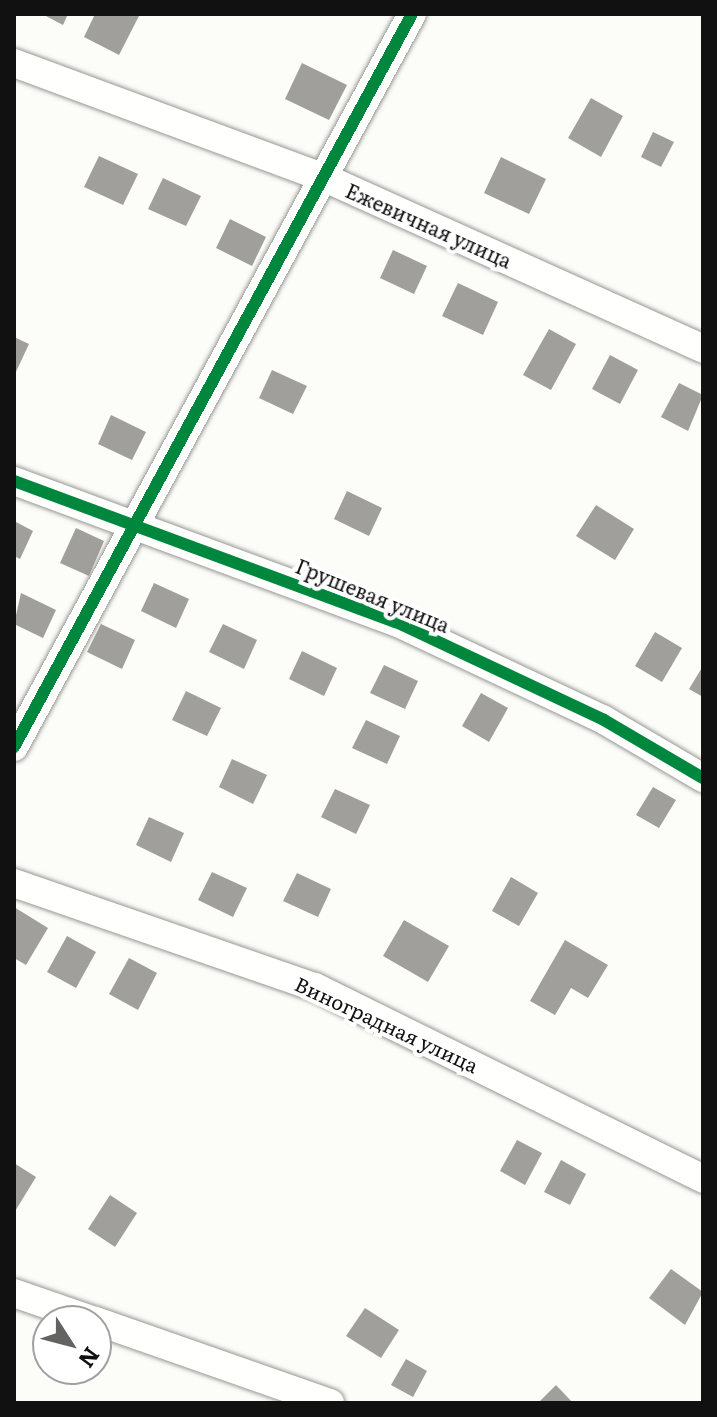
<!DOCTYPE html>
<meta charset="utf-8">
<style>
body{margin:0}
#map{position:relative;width:717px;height:1417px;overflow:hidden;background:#fcfcf8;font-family:Literata,serif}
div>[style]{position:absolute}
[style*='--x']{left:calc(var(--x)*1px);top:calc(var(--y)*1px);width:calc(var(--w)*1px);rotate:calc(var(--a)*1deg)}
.building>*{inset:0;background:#a09f9c}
.roads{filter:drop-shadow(0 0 2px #979795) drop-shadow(0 0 2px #979795)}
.minor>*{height:28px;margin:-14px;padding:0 14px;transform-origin:14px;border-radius:14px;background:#fffffe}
.cycleway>*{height:12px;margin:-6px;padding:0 6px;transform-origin:6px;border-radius:6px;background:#00873e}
span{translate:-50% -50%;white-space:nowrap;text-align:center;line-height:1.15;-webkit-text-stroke:8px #fff;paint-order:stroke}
.street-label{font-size:20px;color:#111}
.frame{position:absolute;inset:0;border:16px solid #111;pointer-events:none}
.north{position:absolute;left:32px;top:1305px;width:80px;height:80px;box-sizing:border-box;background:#fff;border:2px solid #a0a0a0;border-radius:50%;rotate:126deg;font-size:22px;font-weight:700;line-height:32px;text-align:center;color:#111}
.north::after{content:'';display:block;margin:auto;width:28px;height:36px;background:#636362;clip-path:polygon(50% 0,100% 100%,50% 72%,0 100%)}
</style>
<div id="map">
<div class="building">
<div style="clip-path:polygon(42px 14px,68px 14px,63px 25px)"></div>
<div style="clip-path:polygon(95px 14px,140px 14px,119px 55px,84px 37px)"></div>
<div style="clip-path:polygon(302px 63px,347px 85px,329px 120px,285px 99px)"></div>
<div style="clip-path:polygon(591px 98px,623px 116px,601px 157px,568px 138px)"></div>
<div style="clip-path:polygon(653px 132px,674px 142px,661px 167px,641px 157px)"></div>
<div style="clip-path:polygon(99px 156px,138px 174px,123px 205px,84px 187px)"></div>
<div style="clip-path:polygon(501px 157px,546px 179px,529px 214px,484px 193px)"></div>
<div style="clip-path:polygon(163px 178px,201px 196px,186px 226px,148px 209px)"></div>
<div style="clip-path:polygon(230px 219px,266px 237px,252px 266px,216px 248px)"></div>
<div style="clip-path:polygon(393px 250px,427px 266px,414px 294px,380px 278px)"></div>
<div style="clip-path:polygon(458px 283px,498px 302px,483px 335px,442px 316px)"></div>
<div style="clip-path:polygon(549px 329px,576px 344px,551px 390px,523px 375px)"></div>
<div style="clip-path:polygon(14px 337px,29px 344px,14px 376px)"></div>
<div style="clip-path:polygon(610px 355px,638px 370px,620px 404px,592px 389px)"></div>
<div style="clip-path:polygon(272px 370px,307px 386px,293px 414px,259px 398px)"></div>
<div style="clip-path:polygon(679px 383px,703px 395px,688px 431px,661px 417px)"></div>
<div style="clip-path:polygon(111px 415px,146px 432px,132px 460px,98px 444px)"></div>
<div style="clip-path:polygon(347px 491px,382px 508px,369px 536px,334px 519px)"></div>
<div style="clip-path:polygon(596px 505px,634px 529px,615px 560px,576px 536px)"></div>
<div style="clip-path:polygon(14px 521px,33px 531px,20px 559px,14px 556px)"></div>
<div style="clip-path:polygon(76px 528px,104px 541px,89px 576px,60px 563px)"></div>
<div style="clip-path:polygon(154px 583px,189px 599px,176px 628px,141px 611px)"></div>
<div style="clip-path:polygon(21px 593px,56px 610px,43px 638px,14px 624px)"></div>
<div style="clip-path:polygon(101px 624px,135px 640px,122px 669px,87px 652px)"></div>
<div style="clip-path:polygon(223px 624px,257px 640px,244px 669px,209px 652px)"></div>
<div style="clip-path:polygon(655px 632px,682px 648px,662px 682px,635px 666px)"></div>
<div style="clip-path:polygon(302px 651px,337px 668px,324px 696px,289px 679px)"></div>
<div style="clip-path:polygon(384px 665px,418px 681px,405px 709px,370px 693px)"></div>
<div style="clip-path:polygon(703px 666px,703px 697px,689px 689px)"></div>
<div style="clip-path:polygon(186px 691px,221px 708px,207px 736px,172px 720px)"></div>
<div style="clip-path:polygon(481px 693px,508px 708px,489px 742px,462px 726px)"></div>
<div style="clip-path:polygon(366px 720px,400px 736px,387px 764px,352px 748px)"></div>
<div style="clip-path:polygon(232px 759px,267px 775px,253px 804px,219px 787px)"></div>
<div style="clip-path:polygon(653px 787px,676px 800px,659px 828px,636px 815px)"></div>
<div style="clip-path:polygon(335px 789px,370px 805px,356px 834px,321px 817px)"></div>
<div style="clip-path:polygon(149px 817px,184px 833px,171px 862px,136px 845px)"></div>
<div style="clip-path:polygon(212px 872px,247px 888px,233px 917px,198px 900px)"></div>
<div style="clip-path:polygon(297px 873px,331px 889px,318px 917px,283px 901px)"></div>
<div style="clip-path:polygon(511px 877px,538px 893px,519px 926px,492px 911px)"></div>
<div style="clip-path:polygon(14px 907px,48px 928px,26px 965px,14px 958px)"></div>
<div style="clip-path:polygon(404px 920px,449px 946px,428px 982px,383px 956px)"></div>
<div style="clip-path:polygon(67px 936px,96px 952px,76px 988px,47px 972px)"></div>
<div style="clip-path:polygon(565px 940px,608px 965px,588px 998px,571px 988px,555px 1015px,530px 1001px)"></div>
<div style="clip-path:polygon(129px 958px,157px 973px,138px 1010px,109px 994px)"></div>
<div style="clip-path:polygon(517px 1140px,542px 1153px,525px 1185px,500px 1171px)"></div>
<div style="clip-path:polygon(561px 1160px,586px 1174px,570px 1205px,544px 1192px)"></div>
<div style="clip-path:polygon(14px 1163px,36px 1177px,14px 1213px)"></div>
<div style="clip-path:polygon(110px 1195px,137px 1213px,115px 1247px,88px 1229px)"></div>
<div style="clip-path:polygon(671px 1269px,703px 1292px,685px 1325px,649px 1298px)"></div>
<div style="clip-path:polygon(365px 1308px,399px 1330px,381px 1358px,346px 1336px)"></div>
<div style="clip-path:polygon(406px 1359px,427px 1371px,413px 1397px,391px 1385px)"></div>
<div style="clip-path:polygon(556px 1385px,573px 1403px,538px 1403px)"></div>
</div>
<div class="roads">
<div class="minor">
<div style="--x:14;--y:63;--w:332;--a:20.3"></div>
<div style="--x:325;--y:178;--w:415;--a:24.3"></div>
<div style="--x:14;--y:481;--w:407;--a:20.3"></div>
<div style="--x:396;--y:622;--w:230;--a:25.2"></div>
<div style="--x:604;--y:720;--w:115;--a:30.4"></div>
<div style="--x:14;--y:747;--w:834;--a:-61.5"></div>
<div style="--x:14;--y:883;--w:318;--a:19.1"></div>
<div style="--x:315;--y:987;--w:433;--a:26.3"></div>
<div style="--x:14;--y:1293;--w:86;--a:19.1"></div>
<div style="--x:96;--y:1321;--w:248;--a:19.3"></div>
</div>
</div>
<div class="cycleway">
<div style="--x:14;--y:481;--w:407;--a:20.3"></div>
<div style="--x:396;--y:622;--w:230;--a:25.2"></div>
<div style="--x:604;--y:720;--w:115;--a:30.4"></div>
<div style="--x:14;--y:747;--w:834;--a:-61.5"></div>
</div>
<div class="street-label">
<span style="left:429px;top:225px;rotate:24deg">Ежевичная улица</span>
<span style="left:373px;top:595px;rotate:22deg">Грушевая улица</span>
<span style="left:387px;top:1024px;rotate:25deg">Виноградная улица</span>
</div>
<div class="frame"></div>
<div class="north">N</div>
</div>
